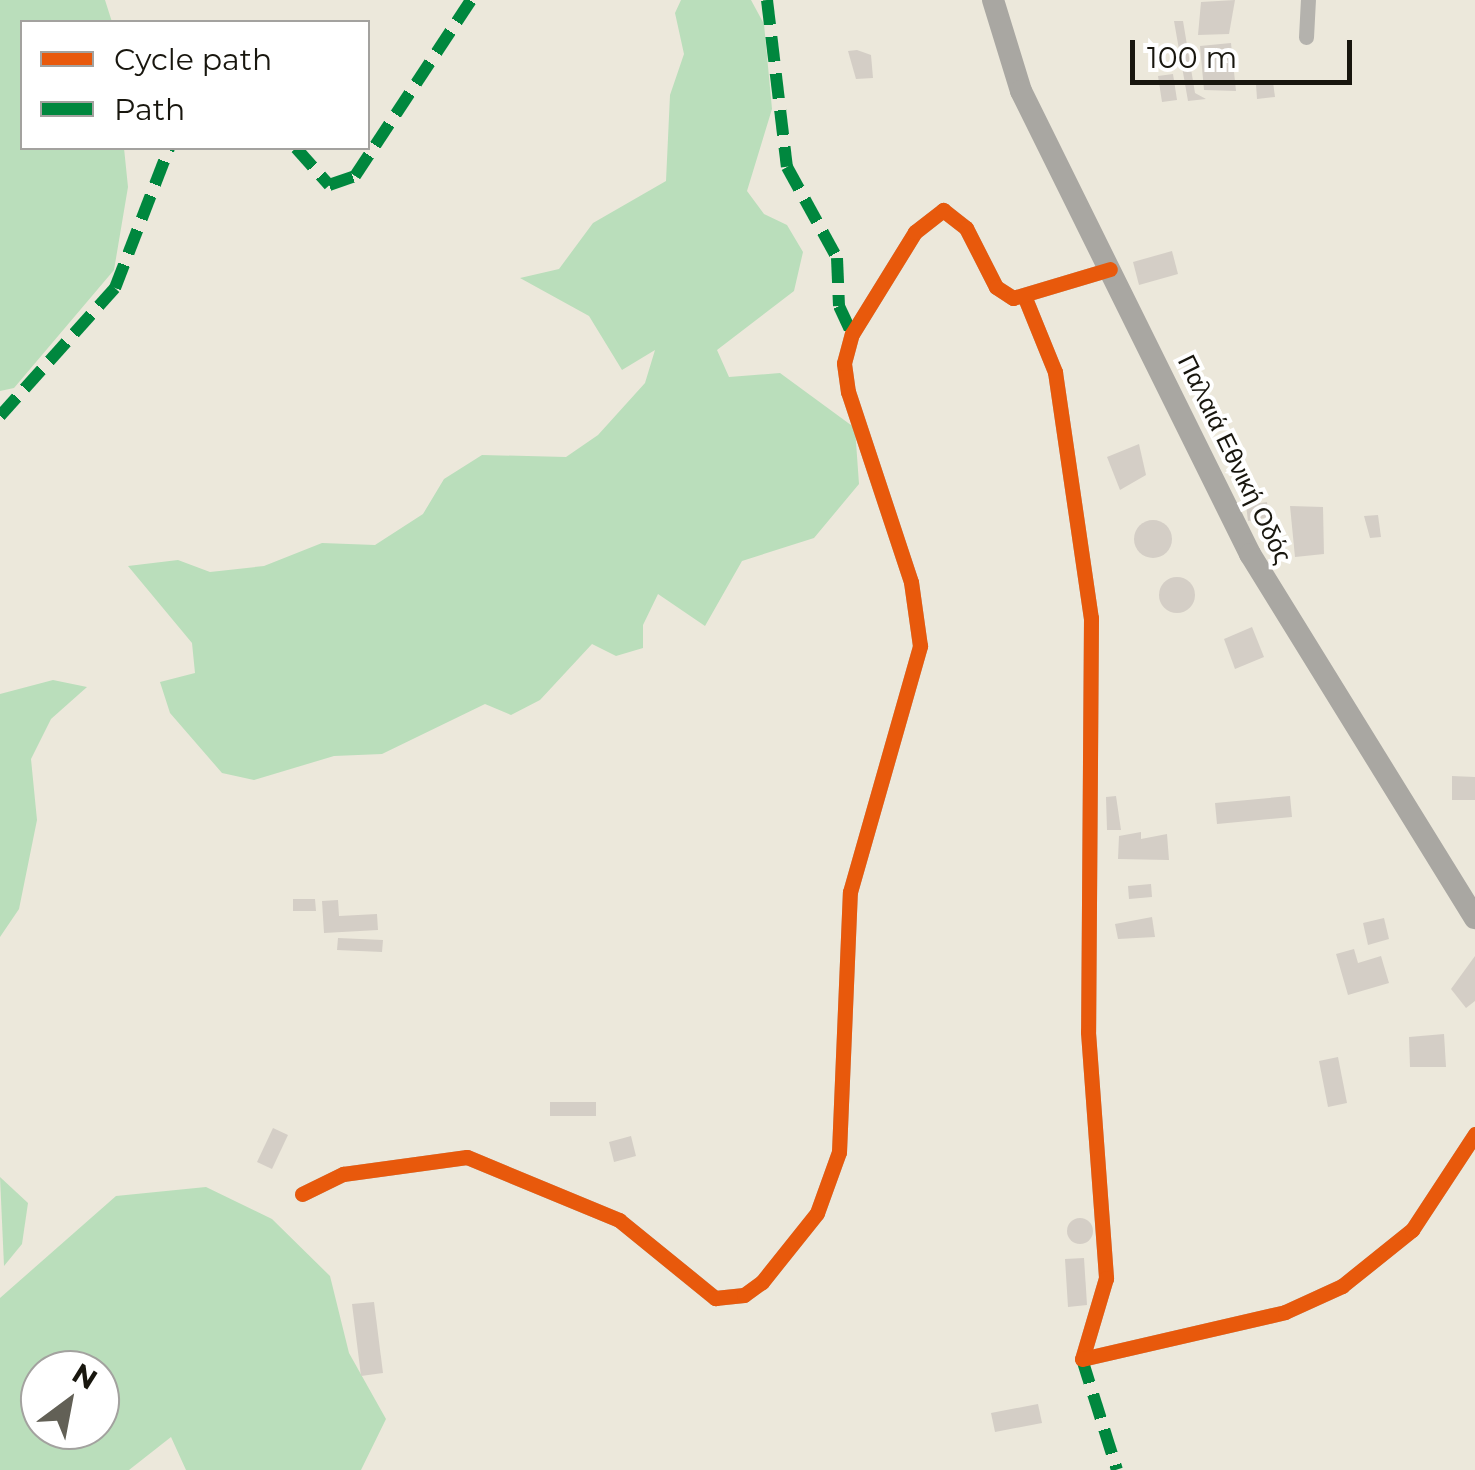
<!DOCTYPE html>
<meta charset="utf-8">
<style>
body{margin:0}
#map{position:relative;width:1475px;height:1470px;overflow:hidden;background:#ece8db;font-family:Montserrat,sans-serif}
div>[style]{position:absolute}
[style*='--x']{left:calc(var(--x)*1px);top:calc(var(--y)*1px);width:calc(var(--w)*1px);rotate:calc(var(--a)*1deg)}
.green>*{inset:0;background:#badebb}
.building>*{inset:0;background:#d4cec6}
.round{border-radius:50%}
.street>*{height:15px;margin:-7.5px;padding:0 7.5px;transform-origin:7.5px;border-radius:7.5px;background:#b4b2ad}
.secondary>*{height:22px;margin:-11px;padding:0 11px;transform-origin:11px;border-radius:11px;background:#a9a7a2}
.quiet>*{height:12px;margin-top:-6px;transform-origin:0;background:repeating-linear-gradient(90deg,#00873e 0 25px,transparent 0 37px)}
.cycleway>*{height:15px;margin:-7.5px;padding:0 7.5px;transform-origin:7.5px;border-radius:7.5px;background:#e8590c}
span{translate:-50% -50%;white-space:nowrap;text-align:center;line-height:1.15;-webkit-text-stroke:8px #fff;paint-order:stroke}
.street-label{font-size:25px;color:#18160e}
.legend{position:absolute;left:20px;top:20px;width:350px;height:130px;box-sizing:border-box;background:#fff;border:2px solid #a3a29f;margin:0;padding:12px 18px;list-style:none;font-size:30px;color:#18160e}
.legend li{display:flex;align-items:center;gap:20px;height:50px}
.legend b{width:50px;border:2px solid #a3a29f}
.north{position:absolute;left:20px;top:1350px;width:100px;height:100px;box-sizing:border-box;background:#fff;border:2px solid #a3a29f;border-radius:50%;rotate:32deg;font-size:28px;font-weight:700;line-height:40px;text-align:center;color:#18160e}
.north::after{content:'';display:block;margin:auto;width:35px;height:45px;background:#626056;clip-path:polygon(50% 0,100% 100%,50% 72%,0 100%)}
.scale{position:absolute;left:1130px;top:40px;width:222px;height:45px;box-sizing:border-box;border:5px solid #18160e;border-top:0;padding-left:12px;font-size:30px;line-height:35px;white-space:nowrap;color:#18160e;-webkit-text-stroke:8px #fff;paint-order:stroke}
</style>
<div id="map">
<div class="green">
<div style="clip-path:polygon(0 0,105px 0,112px 22px,22px 22px,22px 148px,124px 148px,128px 187px,114px 270px,14px 388px,0 391px)"></div>
<div style="clip-path:polygon(681px 0,751px 0,764px 24px,772px 109px,747px 191px,764px 214px,787px 225px,803px 252px,794px 291px,717px 350px,729px 377px,780px 373px,855px 428px,859px 484px,814px 538px,742px 561px,705px 626px,658px 594px,643px 625px,643px 648px,616px 656px,592px 644px,540px 700px,511px 715px,485px 704px,382px 754px,334px 756px,254px 780px,222px 773px,170px 713px,160px 682px,195px 673px,192px 643px,128px 566px,178px 560px,210px 572px,264px 566px,322px 543px,375px 545px,423px 514px,444px 479px,482px 455px,566px 457px,598px 435px,645px 383px,655px 350px,622px 370px,589px 316px,520px 278px,559px 269px,593px 223px,666px 181px,670px 95px,684px 54px,675px 13px)"></div>
<div style="clip-path:polygon(53px 680px,87px 687px,51px 719px,31px 759px,37px 820px,19px 909px,0 937px,0 694px)"></div>
<div style="clip-path:polygon(0 1177px,28px 1203px,22px 1244px,4px 1266px)"></div>
<div style="clip-path:polygon(evenodd,206px 1187px,272px 1219px,330px 1276px,349px 1353px,386px 1419px,361px 1470px,186px 1470px,171px 1437px,129px 1470px,0 1470px,0 1298px,116px 1196px,206px 1187px,40px 1370px,100px 1370px,100px 1430px,40px 1430px,40px 1370px)"></div>
</div>
<div class="building">
<div style="clip-path:polygon(1235px 0,1229px 34px,1198px 35px,1201px 2px)"></div>
<div style="clip-path:polygon(1174px 21px,1183px 21px,1195px 93px,1206px 99px,1188px 101px)"></div>
<div style="clip-path:polygon(1231px 43px,1236px 91px,1204px 90px,1200px 46px)"></div>
<div style="clip-path:polygon(857px 50px,871px 55px,873px 78px,856px 79px,848px 51px)"></div>
<div style="clip-path:polygon(1173px 74px,1177px 100px,1162px 102px,1158px 76px)"></div>
<div style="clip-path:polygon(1273px 82px,1275px 97px,1257px 99px,1256px 84px)"></div>
<div style="clip-path:polygon(1172px 251px,1178px 274px,1139px 285px,1133px 262px)"></div>
<div style="clip-path:polygon(1139px 444px,1146px 475px,1120px 490px,1107px 457px)"></div>
<div style="clip-path:polygon(1267px 502px,1269px 517px,1248px 521px,1246px 505px)"></div>
<div style="clip-path:polygon(1290px 506px,1323px 507px,1324px 554px,1295px 557px)"></div>
<div style="clip-path:polygon(1378px 515px,1381px 537px,1370px 538px,1364px 516px)"></div>
<div class="round" style="left:1134px;top:520px;width:38px;height:38px"></div>
<div class="round" style="left:1159px;top:577px;width:36px;height:36px"></div>
<div style="clip-path:polygon(1252px 627px,1264px 657px,1235px 669px,1224px 639px)"></div>
<div style="clip-path:polygon(1452px 776px,1475px 777px,1475px 800px,1452px 800px)"></div>
<div style="clip-path:polygon(1116px 796px,1121px 830px,1107px 830px,1106px 797px)"></div>
<div style="clip-path:polygon(1290px 796px,1292px 817px,1217px 824px,1215px 803px)"></div>
<div style="clip-path:polygon(1141px 832px,1141px 839px,1167px 834px,1169px 860px,1118px 859px,1119px 836px)"></div>
<div style="clip-path:polygon(1151px 884px,1152px 897px,1129px 899px,1128px 886px)"></div>
<div style="clip-path:polygon(293px 899px,315px 899px,316px 911px,293px 911px)"></div>
<div style="clip-path:polygon(338px 900px,339px 916px,377px 914px,378px 930px,324px 933px,322px 901px)"></div>
<div style="clip-path:polygon(1152px 917px,1155px 937px,1118px 939px,1115px 924px)"></div>
<div style="clip-path:polygon(1384px 918px,1389px 939px,1368px 945px,1363px 923px)"></div>
<div style="clip-path:polygon(338px 938px,383px 940px,382px 952px,337px 950px)"></div>
<div style="clip-path:polygon(1354px 949px,1358px 963px,1381px 956px,1389px 983px,1348px 995px,1336px 954px)"></div>
<div style="clip-path:polygon(1475px 956px,1475px 1001px,1466px 1008px,1451px 989px)"></div>
<div style="clip-path:polygon(1444px 1034px,1446px 1067px,1410px 1067px,1409px 1037px)"></div>
<div style="clip-path:polygon(1338px 1057px,1347px 1103px,1328px 1107px,1319px 1061px)"></div>
<div style="clip-path:polygon(550px 1102px,596px 1102px,596px 1116px,550px 1116px)"></div>
<div style="clip-path:polygon(273px 1128px,288px 1135px,272px 1169px,257px 1162px)"></div>
<div style="clip-path:polygon(631px 1136px,636px 1156px,614px 1162px,609px 1142px)"></div>
<div class="round" style="left:1067px;top:1218px;width:26px;height:26px"></div>
<div style="clip-path:polygon(1084px 1258px,1087px 1305px,1068px 1307px,1065px 1259px)"></div>
<div style="clip-path:polygon(374px 1302px,383px 1373px,361px 1376px,352px 1304px)"></div>
<div style="clip-path:polygon(1038px 1404px,1042px 1423px,995px 1432px,991px 1413px)"></div>
</div>
<div class="street">
<div style="--x:1306;--y:37;--w:37;--a:-87"></div>
<div style="--x:1025;--y:298;--w:80;--a:67.9"></div>
<div style="--x:1055;--y:372;--w:249;--a:81.7"></div>
<div style="--x:1091;--y:618;--w:414;--a:90.4"></div>
<div style="--x:1088;--y:1032;--w:247;--a:85.8"></div>
<div style="--x:1106;--y:1278;--w:84;--a:106.5"></div>
<div style="--x:1082;--y:1359;--w:208;--a:-13"></div>
<div style="--x:1285;--y:1312;--w:63;--a:-24.5"></div>
<div style="--x:1342;--y:1286;--w:90;--a:-38.7"></div>
<div style="--x:1412;--y:1230;--w:115;--a:-56.7"></div>
<div style="--x:302;--y:1194;--w:46;--a:-26"></div>
<div style="--x:343;--y:1174;--w:125;--a:-7.8"></div>
<div style="--x:467;--y:1157;--w:165;--a:22.5"></div>
<div style="--x:619;--y:1220;--w:124;--a:39.1"></div>
<div style="--x:715;--y:1298;--w:29;--a:-6"></div>
<div style="--x:744;--y:1295;--w:22;--a:-36"></div>
<div style="--x:762;--y:1282;--w:88;--a:-51.4"></div>
<div style="--x:817;--y:1213;--w:65;--a:-70.2"></div>
<div style="--x:839;--y:1152;--w:260;--a:-87.6"></div>
<div style="--x:850;--y:892;--w:256;--a:-74.1"></div>
<div style="--x:920;--y:646;--w:65;--a:-98"></div>
<div style="--x:911;--y:582;--w:200;--a:-108.3"></div>
<div style="--x:848;--y:392;--w:29;--a:-98"></div>
<div style="--x:844;--y:363;--w:30;--a:-75"></div>
<div style="--x:852;--y:334;--w:120;--a:-58.3"></div>
<div style="--x:915;--y:232;--w:36;--a:-38"></div>
<div style="--x:943;--y:210;--w:29;--a:38"></div>
<div style="--x:966;--y:228;--w:66;--a:63"></div>
<div style="--x:996;--y:287;--w:20;--a:33"></div>
<div style="--x:1013;--y:298;--w:101;--a:-16.6"></div>
</div>
<div class="secondary">
<div style="--x:993;--y:0;--w:95;--a:72.9"></div>
<div style="--x:1021;--y:91;--w:517;--a:63.68"></div>
<div style="--x:1250;--y:554;--w:428;--a:58.3"></div>
</div>
<div class="quiet">
<div style="--x:767;--y:0;--w:168;--a:83.2"></div>
<div style="--x:787;--y:167;--w:104;--a:61.2"></div>
<div style="--x:837;--y:258;--w:48;--a:87.6"></div>
<div style="--x:839;--y:306;--w:31;--a:65"></div>
<div style="--x:296;--y:148;--w:50;--a:48.3"></div>
<div style="--x:329;--y:185;--w:28;--a:-19"></div>
<div style="--x:355;--y:176;--w:211;--a:-56.6"></div>
<div style="--x:0;--y:416;--w:172;--a:-48.1"></div>
<div style="--x:115;--y:288;--w:150;--a:-68.9"></div>
<div style="--x:1082;--y:1359;--w:116;--a:72.5"></div>
</div>
<div class="cycleway">
<div style="--x:1025;--y:298;--w:80;--a:67.9"></div>
<div style="--x:1055;--y:372;--w:249;--a:81.7"></div>
<div style="--x:1091;--y:618;--w:414;--a:90.4"></div>
<div style="--x:1088;--y:1032;--w:247;--a:85.8"></div>
<div style="--x:1106;--y:1278;--w:84;--a:106.5"></div>
<div style="--x:1082;--y:1359;--w:208;--a:-13"></div>
<div style="--x:1285;--y:1312;--w:63;--a:-24.5"></div>
<div style="--x:1342;--y:1286;--w:90;--a:-38.7"></div>
<div style="--x:1412;--y:1230;--w:115;--a:-56.7"></div>
<div style="--x:302;--y:1194;--w:46;--a:-26"></div>
<div style="--x:343;--y:1174;--w:125;--a:-7.8"></div>
<div style="--x:467;--y:1157;--w:165;--a:22.5"></div>
<div style="--x:619;--y:1220;--w:124;--a:39.1"></div>
<div style="--x:715;--y:1298;--w:29;--a:-6"></div>
<div style="--x:744;--y:1295;--w:22;--a:-36"></div>
<div style="--x:762;--y:1282;--w:88;--a:-51.4"></div>
<div style="--x:817;--y:1213;--w:65;--a:-70.2"></div>
<div style="--x:839;--y:1152;--w:260;--a:-87.6"></div>
<div style="--x:850;--y:892;--w:256;--a:-74.1"></div>
<div style="--x:920;--y:646;--w:65;--a:-98"></div>
<div style="--x:911;--y:582;--w:200;--a:-108.3"></div>
<div style="--x:848;--y:392;--w:29;--a:-98"></div>
<div style="--x:844;--y:363;--w:30;--a:-75"></div>
<div style="--x:852;--y:334;--w:120;--a:-58.3"></div>
<div style="--x:915;--y:232;--w:36;--a:-38"></div>
<div style="--x:943;--y:210;--w:29;--a:38"></div>
<div style="--x:966;--y:228;--w:66;--a:63"></div>
<div style="--x:996;--y:287;--w:20;--a:33"></div>
<div style="--x:1013;--y:298;--w:101;--a:-16.6"></div>
</div>
<div class="street-label">
<span style="left:1235px;top:459px;rotate:64deg">Παλαιά Εθνική Οδός</span>
</div>
<ul class="legend">
<li><b style="height:12px;background:#e8590c"></b>Cycle path</li>
<li><b style="height:12px;background:#00873e"></b>Path</li>
</ul>
<div class="north">N</div>
<div class="scale">100 m</div>
</div>
